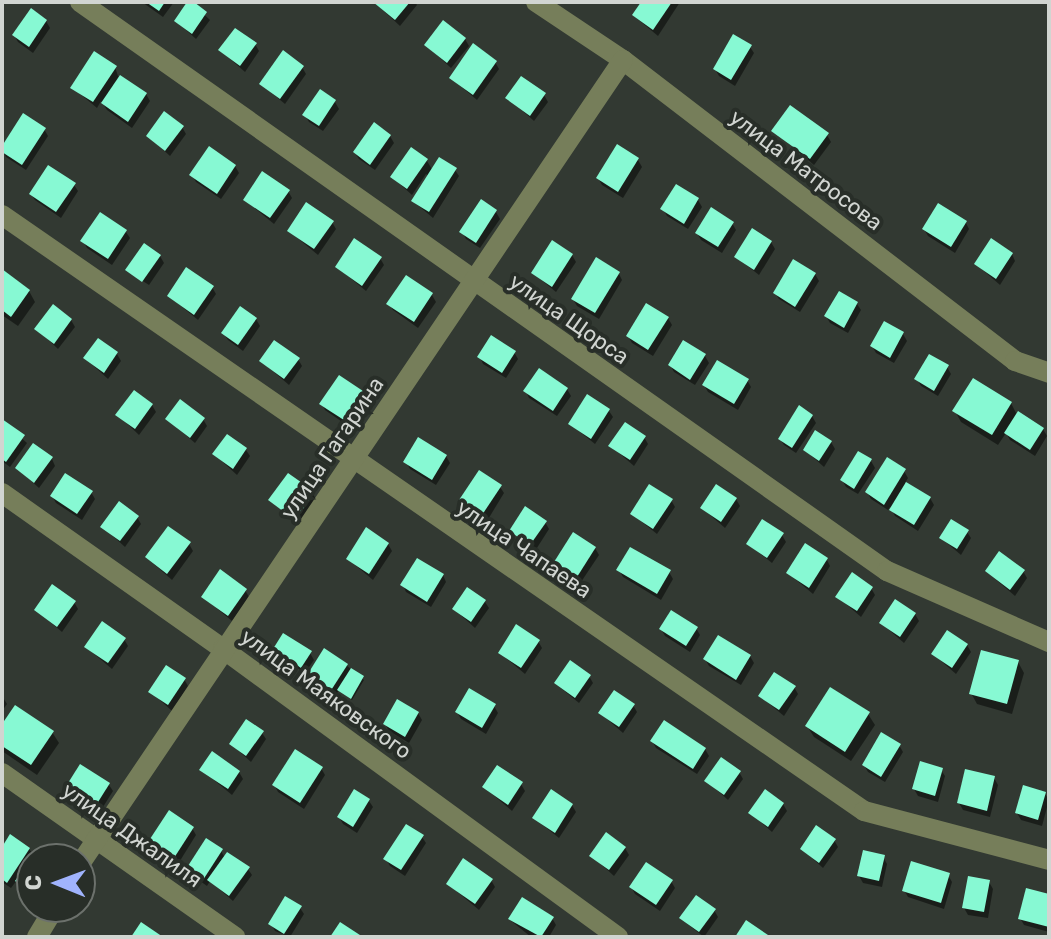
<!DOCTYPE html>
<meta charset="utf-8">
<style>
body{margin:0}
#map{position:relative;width:1051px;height:939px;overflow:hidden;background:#323932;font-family:Rubik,sans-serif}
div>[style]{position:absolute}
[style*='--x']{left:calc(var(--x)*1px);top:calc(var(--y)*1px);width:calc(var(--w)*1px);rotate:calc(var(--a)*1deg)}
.shadow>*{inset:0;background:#0007}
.building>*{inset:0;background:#87f9d3}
.minor>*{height:20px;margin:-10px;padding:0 10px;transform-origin:10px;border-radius:10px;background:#767e5a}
span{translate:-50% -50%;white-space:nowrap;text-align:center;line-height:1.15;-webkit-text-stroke:8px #282e28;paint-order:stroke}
.street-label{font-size:22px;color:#d1d5d1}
.frame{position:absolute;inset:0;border:4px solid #d1d5d1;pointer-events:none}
.north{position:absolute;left:16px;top:843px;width:80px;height:80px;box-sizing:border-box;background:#282e28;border:2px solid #6c716c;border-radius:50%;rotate:271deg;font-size:22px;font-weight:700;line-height:32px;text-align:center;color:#d1d5d1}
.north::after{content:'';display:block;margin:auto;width:28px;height:36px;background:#a0b3fd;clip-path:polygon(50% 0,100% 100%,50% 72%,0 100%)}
</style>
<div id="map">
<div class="shadow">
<div style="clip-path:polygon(142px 2px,174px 2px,163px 17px)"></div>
<div style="clip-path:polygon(191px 2px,210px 20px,196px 39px,176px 21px)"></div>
<div style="clip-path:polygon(374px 2px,415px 2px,417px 5px,400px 26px)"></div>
<div style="clip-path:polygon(643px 2px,680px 2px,658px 36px,634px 16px)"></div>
<div style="clip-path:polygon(46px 21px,50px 28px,33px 53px,18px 42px,14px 35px)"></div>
<div style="clip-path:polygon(465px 39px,469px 46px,451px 68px,426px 45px)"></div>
<div style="clip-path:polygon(255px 44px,259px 51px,245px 72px,221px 51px)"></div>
<div style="clip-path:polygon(750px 47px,754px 53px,735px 86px,719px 76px,715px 69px)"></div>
<div style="clip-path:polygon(495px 62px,499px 69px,477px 100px,451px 78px)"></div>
<div style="clip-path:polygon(115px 67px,118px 76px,146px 94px,150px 101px,132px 128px,107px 110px,101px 101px,97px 108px,73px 88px)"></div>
<div style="clip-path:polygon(302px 67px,306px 74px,285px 104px,261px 84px)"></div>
<div style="clip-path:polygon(544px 95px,548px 102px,534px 121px,508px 98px)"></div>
<div style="clip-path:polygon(335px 102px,339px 109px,323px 131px,309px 122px,305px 115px)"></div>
<div style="clip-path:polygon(182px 127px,186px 134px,170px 156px,148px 136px)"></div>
<div style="clip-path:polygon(44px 129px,48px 136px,26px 170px,6px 157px,2px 149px)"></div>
<div style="clip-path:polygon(774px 131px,827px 135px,831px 142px,814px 165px)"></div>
<div style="clip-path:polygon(390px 136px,394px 143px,375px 170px,359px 159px,355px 153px)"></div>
<div style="clip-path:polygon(411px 150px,427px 161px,433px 171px,455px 170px,459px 176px,433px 218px,413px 201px,429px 176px,426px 174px,412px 195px,392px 177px)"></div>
<div style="clip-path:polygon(638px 160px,642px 167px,623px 198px,602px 185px,598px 178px)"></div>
<div style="clip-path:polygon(235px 166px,239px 173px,221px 199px,196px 182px,192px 175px)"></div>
<div style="clip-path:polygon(74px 185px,78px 191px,61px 218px,35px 200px,31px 194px)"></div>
<div style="clip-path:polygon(288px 191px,292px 198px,274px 224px,245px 200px)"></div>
<div style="clip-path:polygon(698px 200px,702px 207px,688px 229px,667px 216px,663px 209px)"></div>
<div style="clip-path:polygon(496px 212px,500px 219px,480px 248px,466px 239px,462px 232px)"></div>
<div style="clip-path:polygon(332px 222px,336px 229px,318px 255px,289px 231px)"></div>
<div style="clip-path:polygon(732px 223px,736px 230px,722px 253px,701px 240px,697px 233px)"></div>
<div style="clip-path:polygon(966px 223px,969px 229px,955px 253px,928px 236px,924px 229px)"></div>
<div style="clip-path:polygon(126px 232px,130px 238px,112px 265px,87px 248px,83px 241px)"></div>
<div style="clip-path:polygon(771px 242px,775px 249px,759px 275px,736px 257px)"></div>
<div style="clip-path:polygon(1012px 254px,1015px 261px,1000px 285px,976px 264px)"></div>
<div style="clip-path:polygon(572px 255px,576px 262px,556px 292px,533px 273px)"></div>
<div style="clip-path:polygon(160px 256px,164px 263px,149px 285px,127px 271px)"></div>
<div style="clip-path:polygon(380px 258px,384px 265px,366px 291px,337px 267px)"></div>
<div style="clip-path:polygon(2px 272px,29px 291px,35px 302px,18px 326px,2px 315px)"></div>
<div style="clip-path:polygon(619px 274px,622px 280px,599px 319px,577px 306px,573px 299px)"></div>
<div style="clip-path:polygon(815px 274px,819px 281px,800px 312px,779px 299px,775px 293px)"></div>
<div style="clip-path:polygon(212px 287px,216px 294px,198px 320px,169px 296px)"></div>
<div style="clip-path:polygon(432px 295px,436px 302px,418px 328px,393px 310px,389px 304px)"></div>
<div style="clip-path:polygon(857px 304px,861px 310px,848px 333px,830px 323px,826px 316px)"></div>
<div style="clip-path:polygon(668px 318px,672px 325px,653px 356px,632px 343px,628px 336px)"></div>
<div style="clip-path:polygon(256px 319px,260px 326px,243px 351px,228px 340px,224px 334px)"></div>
<div style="clip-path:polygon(71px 320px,75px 327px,58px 349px,37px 329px)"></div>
<div style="clip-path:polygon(903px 334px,907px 341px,894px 363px,876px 353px,872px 346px)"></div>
<div style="clip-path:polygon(684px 343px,705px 356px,709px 363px,695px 385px,674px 372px,670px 365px)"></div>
<div style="clip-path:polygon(514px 352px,518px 359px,506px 378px,483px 364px,480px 357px)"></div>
<div style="clip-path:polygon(117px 354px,121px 361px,108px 379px,86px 359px)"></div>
<div style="clip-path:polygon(298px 359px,302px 366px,289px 385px,261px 361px)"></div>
<div style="clip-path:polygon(947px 367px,951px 374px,938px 396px,921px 386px,917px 379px)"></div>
<div style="clip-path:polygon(747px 380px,751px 387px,738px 410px,708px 392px,704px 385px)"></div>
<div style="clip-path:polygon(567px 389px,571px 396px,557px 416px,529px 398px,526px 391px)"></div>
<div style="clip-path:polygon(364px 395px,368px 401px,351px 428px,325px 410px,322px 404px)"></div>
<div style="clip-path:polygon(1011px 403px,1017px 415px,1043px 429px,1047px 436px,1035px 456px,1010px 440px,1006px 433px,998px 445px,961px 422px,955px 411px)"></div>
<div style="clip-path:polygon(152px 405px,156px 412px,139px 435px,118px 415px)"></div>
<div style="clip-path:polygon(609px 411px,613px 417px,595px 444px,570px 424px)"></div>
<div style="clip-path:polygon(812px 416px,816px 423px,796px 453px,784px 445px,780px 439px)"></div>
<div style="clip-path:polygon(167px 419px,203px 419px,207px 426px,195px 443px)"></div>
<div style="clip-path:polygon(2px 421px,27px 443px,10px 467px,2px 461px)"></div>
<div style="clip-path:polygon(644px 437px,648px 444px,634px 466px,611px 446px)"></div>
<div style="clip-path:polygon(831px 442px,835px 449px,824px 467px,805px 450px)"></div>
<div style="clip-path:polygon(246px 450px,250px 456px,237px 475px,214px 454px)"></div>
<div style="clip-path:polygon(446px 456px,450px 463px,436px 485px,410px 469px,406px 462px)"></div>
<div style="clip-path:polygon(52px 459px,55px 466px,39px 488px,17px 468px)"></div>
<div style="clip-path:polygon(871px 461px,875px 468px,858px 494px,846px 487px,842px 480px)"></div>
<div style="clip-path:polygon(904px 471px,908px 478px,905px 483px,930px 498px,934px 505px,918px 531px,895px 516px,890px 507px,888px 510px,871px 499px,867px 492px)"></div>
<div style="clip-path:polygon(500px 487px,504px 493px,487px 521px,462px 500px)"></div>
<div style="clip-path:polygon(91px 492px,95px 499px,82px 520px,56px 503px,52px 496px)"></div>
<div style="clip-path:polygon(313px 494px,317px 501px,299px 525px,271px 500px)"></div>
<div style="clip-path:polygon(736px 499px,740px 506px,725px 528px,702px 508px)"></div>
<div style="clip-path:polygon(671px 500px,675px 507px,657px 534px,632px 514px)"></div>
<div style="clip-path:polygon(137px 517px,141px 524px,125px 547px,103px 527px)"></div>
<div style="clip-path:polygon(545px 522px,549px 529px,535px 551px,512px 531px)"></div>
<div style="clip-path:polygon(967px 532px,971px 538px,961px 555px,941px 538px)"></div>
<div style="clip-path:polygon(782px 535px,786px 542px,772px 563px,748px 544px)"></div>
<div style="clip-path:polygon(189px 544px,193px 551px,172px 580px,147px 558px)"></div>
<div style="clip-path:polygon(388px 544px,392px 551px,373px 580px,348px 559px)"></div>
<div style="clip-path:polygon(595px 548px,599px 555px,581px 582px,556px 562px)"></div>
<div style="clip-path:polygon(827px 560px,830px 566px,813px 594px,788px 573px)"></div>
<div style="clip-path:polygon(619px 570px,669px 572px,673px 579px,661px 600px,623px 577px)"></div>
<div style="clip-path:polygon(1023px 571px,1027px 578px,1015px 596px,987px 572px)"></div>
<div style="clip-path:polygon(443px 575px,446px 582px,431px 607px,406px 592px,403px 585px)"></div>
<div style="clip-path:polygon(871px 588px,875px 595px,861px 617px,838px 597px)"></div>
<div style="clip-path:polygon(245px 590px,249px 597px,232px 621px,203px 597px)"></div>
<div style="clip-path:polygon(74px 602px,78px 609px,62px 632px,36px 610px)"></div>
<div style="clip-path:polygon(485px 602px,489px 608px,475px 628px,454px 609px)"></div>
<div style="clip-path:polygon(915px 614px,919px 621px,904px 643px,881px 623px)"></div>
<div style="clip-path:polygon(696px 628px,700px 635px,690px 652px,665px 636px,661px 629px)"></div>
<div style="clip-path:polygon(124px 639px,128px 646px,112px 669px,86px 647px)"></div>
<div style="clip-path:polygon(538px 641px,542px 648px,525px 674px,500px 653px)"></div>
<div style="clip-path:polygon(967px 645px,971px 652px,956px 674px,933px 654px)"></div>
<div style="clip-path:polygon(275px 649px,310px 653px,314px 660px,305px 673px,279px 656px)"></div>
<div style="clip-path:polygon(750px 656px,754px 663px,741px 685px,709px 666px,705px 659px)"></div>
<div style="clip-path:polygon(1018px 662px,1024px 673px,1012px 714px,977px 704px,971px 693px)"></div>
<div style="clip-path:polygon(346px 665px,364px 680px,352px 700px,339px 690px,332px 701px,306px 680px)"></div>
<div style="clip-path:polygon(589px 676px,593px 683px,579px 703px,556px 684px)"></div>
<div style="clip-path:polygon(184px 679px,188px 686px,172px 711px,151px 692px)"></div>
<div style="clip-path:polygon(794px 687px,798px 694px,784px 716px,760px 696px)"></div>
<div style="clip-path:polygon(2px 696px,7px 704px,2px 711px)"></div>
<div style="clip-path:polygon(633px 705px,637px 712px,623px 733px,600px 713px)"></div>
<div style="clip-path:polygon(494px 706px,498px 713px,486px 734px,461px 719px,457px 712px)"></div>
<div style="clip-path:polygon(418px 713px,422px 720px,409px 743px,389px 731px,385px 724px)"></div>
<div style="clip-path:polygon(868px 714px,875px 725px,851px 761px,814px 737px,807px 726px)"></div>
<div style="clip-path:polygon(2px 728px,52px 732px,59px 743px,37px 775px,2px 751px)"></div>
<div style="clip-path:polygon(262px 733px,266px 739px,251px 762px,231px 744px)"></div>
<div style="clip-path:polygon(652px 741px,705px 749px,709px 756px,697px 774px,656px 748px)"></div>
<div style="clip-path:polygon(899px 745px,903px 752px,885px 782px,868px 772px,864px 765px)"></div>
<div style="clip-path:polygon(321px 768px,325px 775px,304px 809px,278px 792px,275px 786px)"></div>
<div style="clip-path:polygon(202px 770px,239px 772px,243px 779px,232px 795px)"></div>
<div style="clip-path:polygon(941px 770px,945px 776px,938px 802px,918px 796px,914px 789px)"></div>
<div style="clip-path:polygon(739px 772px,743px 779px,728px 800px,707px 781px)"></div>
<div style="clip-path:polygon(994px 778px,998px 785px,990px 817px,963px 810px,959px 803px)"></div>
<div style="clip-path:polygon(521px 784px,525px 791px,512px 811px,484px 787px)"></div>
<div style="clip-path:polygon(109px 785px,113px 791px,98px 815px,69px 797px,65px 791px)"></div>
<div style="clip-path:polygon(1045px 794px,1049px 800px,1042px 826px,1021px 820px,1017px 813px)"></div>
<div style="clip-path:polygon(369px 801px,373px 807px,357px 833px,343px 824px,339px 817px)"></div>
<div style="clip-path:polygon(783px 804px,787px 811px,772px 832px,750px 813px)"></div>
<div style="clip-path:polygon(572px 805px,576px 812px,559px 838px,534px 818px)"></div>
<div style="clip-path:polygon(192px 828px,196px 835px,178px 864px,155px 849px,151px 842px)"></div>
<div style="clip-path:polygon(422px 837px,426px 843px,405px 876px,390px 866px,386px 859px)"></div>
<div style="clip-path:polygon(834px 840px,838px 847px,823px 868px,802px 849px)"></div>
<div style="clip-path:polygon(625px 848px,629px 855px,614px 876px,592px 856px)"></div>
<div style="clip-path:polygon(29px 849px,37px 859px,32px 859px,32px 895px,17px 880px,11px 888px,2px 882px,2px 850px)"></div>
<div style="clip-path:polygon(221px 851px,225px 858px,248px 869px,252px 875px,233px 901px,210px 881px,207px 886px,193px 876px,189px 869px)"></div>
<div style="clip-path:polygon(883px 857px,887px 864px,882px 887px,863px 883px,859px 876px)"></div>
<div style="clip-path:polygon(948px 875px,952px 882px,944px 909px,908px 897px,904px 890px)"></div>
<div style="clip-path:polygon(491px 880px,495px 887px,479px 910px,448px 884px)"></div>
<div style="clip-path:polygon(671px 881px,675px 888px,660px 911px,635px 894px,631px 887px)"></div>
<div style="clip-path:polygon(989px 882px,993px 889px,988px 918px,968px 915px,964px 908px)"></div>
<div style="clip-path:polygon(1049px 896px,1049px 932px,1024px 925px,1020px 918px)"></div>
<div style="clip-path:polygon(300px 908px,304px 914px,290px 937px,275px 931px,271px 924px)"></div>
<div style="clip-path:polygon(714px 910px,718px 917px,704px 937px,681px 919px)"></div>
<div style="clip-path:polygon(552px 918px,556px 925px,549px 937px,531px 937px,510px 920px)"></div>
</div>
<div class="building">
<div style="clip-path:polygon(146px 2px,165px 2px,159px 11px)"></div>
<div style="clip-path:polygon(187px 2px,194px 2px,207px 12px,192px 34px,174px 21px)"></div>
<div style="clip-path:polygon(373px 2px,410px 2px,395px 20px)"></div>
<div style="clip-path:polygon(641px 2px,672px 2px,653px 30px,632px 15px)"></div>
<div style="clip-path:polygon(31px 8px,47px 20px,29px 47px,12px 35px)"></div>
<div style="clip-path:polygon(443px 20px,466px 38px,447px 63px,424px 45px)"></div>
<div style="clip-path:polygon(235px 28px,257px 43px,240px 66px,218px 50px)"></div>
<div style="clip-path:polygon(733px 34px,752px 45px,731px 80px,713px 69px)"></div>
<div style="clip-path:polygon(473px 43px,497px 61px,473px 95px,449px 78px)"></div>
<div style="clip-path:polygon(283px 50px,304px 66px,280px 99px,259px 84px)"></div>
<div style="clip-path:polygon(94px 51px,117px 66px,93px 102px,70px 88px)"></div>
<div style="clip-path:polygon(120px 75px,147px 93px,128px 122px,101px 103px)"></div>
<div style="clip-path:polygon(521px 76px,546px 93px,530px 116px,505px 98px)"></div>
<div style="clip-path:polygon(320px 89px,336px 100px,319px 126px,302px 115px)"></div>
<div style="clip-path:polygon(790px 105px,829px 133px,810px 159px,771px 131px)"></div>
<div style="clip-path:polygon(164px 111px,184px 126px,165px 151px,146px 136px)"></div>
<div style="clip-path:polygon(23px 113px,46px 128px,22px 165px,2px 152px,2px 146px)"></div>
<div style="clip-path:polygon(374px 122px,391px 135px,370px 165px,353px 152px)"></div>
<div style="clip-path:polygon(617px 144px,639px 158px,618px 192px,596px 178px)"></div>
<div style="clip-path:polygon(209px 146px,236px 165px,217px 194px,189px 175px)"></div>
<div style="clip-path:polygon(411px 147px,428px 159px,407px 189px,390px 177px)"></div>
<div style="clip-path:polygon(439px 157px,457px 168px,429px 212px,411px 201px)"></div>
<div style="clip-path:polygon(48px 165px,76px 183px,56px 212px,29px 194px)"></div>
<div style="clip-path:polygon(262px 171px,290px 190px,270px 218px,243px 200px)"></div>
<div style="clip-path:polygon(676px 184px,699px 198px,684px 224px,660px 209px)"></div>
<div style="clip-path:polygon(481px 199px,497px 210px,476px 243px,459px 232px)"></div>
<div style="clip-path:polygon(306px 202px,334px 221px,314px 249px,287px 231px)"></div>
<div style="clip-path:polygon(938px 203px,967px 221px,951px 247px,922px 229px)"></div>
<div style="clip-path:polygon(711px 207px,734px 222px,718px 247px,695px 233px)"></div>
<div style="clip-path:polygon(100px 212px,127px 230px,108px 259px,80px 241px)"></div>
<div style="clip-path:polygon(752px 228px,772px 241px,754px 270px,734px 257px)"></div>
<div style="clip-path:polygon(354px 238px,382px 257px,362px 286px,335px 267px)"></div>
<div style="clip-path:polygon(991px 238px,1013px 253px,996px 279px,974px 264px)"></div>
<div style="clip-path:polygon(552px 240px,573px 254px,552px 287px,531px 273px)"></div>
<div style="clip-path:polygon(144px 243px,161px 255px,142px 282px,125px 270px)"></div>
<div style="clip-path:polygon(596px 257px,620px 272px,595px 313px,571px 299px)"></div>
<div style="clip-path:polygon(793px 259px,816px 273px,795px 307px,773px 293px)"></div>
<div style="clip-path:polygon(186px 267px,214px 286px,194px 315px,167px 296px)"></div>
<div style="clip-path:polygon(2px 269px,30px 290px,11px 317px,2px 310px)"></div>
<div style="clip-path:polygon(406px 275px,433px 293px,414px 322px,386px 304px)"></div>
<div style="clip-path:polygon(839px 291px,858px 302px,844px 328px,824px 316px)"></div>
<div style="clip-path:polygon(646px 303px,669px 317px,648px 350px,626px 336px)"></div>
<div style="clip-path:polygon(53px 304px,72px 319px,54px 344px,34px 329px)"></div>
<div style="clip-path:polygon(240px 306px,257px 318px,238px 345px,221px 333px)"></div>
<div style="clip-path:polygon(884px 321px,904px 332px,890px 358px,870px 346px)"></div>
<div style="clip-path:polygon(491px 335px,516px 351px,502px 373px,477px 357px)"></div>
<div style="clip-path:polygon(98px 338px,118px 352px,104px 373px,83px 358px)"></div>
<div style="clip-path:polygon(274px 340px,300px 358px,284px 379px,259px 361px)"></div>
<div style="clip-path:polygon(683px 340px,706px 354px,690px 380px,668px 365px)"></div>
<div style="clip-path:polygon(929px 354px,949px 365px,934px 391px,914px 379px)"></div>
<div style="clip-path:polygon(717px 360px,749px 379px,734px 404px,702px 385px)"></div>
<div style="clip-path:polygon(539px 368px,568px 388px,553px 411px,523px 391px)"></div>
<div style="clip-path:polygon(339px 375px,366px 393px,347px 422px,319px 404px)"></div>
<div style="clip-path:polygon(973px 378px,1012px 402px,992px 435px,952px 411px)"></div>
<div style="clip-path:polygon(134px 390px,153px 404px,135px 429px,115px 415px)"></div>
<div style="clip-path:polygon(587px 394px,610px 409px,591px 439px,568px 424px)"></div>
<div style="clip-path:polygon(180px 399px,205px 418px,190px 438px,165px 419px)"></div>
<div style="clip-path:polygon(799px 405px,813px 415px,792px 448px,778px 439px)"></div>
<div style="clip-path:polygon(1018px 411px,1044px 428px,1030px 450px,1004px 433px)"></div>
<div style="clip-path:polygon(2px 419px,25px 435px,6px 462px,2px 459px)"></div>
<div style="clip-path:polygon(625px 422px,646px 436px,630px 460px,608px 446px)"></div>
<div style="clip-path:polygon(815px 430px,832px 441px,819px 461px,803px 450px)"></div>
<div style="clip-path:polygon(227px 434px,247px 448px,233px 469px,212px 454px)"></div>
<div style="clip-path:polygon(418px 437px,447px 455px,432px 480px,403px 462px)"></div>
<div style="clip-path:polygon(33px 443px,53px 457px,34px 483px,15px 468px)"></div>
<div style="clip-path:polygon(858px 451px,872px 459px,854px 489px,840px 480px)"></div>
<div style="clip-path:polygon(887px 457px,906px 469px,884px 505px,865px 492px)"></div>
<div style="clip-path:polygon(479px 470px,502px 485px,482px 515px,459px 500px)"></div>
<div style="clip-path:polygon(65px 473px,93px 491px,77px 514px,50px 496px)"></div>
<div style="clip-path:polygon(288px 473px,315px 492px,295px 520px,268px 500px)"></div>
<div style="clip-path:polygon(906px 482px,931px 497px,914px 525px,889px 510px)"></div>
<div style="clip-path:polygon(649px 484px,673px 499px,653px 529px,630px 514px)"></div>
<div style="clip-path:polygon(716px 484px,737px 498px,721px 522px,700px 508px)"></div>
<div style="clip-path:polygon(119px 501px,139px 516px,120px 541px,100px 527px)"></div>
<div style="clip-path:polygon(525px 506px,547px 521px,530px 545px,509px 531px)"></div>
<div style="clip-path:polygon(762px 519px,784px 533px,767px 558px,746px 544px)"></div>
<div style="clip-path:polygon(951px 519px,969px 530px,957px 549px,939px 538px)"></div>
<div style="clip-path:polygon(168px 526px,191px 542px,167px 574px,145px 557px)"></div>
<div style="clip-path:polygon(366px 527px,389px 543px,369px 574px,346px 559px)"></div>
<div style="clip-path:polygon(573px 532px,596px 547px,577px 577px,554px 562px)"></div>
<div style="clip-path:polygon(805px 543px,828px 558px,809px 588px,786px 573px)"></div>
<div style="clip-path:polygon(630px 547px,671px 570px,657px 594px,616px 570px)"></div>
<div style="clip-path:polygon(999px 551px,1025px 570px,1010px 590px,985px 571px)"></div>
<div style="clip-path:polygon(417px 558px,444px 574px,427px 602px,400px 585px)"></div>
<div style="clip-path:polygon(220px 569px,247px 589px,228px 616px,201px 597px)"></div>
<div style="clip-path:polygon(852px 572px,873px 587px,857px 611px,835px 597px)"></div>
<div style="clip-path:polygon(52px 584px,76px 601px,57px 627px,34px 610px)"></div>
<div style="clip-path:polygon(467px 587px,486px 600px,471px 622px,452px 609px)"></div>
<div style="clip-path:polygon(895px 599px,916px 613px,900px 637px,879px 623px)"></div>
<div style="clip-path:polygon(671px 610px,698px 627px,686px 646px,659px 629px)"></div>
<div style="clip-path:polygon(102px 621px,126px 638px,108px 663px,84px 647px)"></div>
<div style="clip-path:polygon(516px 624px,540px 640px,521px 668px,498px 653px)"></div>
<div style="clip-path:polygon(947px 630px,968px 644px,952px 668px,931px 654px)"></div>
<div style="clip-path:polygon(283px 633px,312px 651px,301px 668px,273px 649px)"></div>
<div style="clip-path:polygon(718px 635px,751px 655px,736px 680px,703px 659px)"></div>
<div style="clip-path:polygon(324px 648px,348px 664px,328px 695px,304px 680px)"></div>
<div style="clip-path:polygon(981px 650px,1019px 660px,1007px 704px,969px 694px)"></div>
<div style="clip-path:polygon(570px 660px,591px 675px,575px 698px,554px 683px)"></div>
<div style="clip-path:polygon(166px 665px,186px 678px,168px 705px,148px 692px)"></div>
<div style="clip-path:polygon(351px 668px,364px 676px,351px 699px,337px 690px)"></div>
<div style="clip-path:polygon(774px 672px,796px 686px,779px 710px,758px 696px)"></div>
<div style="clip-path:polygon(830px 687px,870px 712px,845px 752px,805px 726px)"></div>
<div style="clip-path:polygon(469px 688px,496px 704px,482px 728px,455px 712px)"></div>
<div style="clip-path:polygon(614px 690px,635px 704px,619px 727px,598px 713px)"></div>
<div style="clip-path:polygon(397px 699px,419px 712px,405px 737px,383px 724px)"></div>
<div style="clip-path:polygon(15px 705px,54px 731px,31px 765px,2px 746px,2px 724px)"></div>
<div style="clip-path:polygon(246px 719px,264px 731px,246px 756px,229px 744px)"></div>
<div style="clip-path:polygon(664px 720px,706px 748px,693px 769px,650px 741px)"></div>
<div style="clip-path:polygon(881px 732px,901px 744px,881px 777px,862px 765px)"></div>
<div style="clip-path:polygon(295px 749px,323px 767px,300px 803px,272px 785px)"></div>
<div style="clip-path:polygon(212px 751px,240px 771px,228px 789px,199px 770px)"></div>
<div style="clip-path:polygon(721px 757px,741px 771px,724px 795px,704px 781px)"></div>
<div style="clip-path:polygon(920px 761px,943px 768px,935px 796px,912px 789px)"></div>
<div style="clip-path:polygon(80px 764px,110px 783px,93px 810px,63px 791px)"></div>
<div style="clip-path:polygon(497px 765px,523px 782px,508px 805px,482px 787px)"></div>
<div style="clip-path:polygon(965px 769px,995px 776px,987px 811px,957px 803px)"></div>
<div style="clip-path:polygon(1023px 785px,1046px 792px,1038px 820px,1015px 813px)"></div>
<div style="clip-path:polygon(354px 789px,370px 799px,353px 827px,337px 817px)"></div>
<div style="clip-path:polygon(551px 789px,573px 804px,555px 833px,532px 818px)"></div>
<div style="clip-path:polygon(765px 789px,784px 803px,768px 827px,748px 813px)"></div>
<div style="clip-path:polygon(169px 810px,194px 827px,174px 858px,148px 842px)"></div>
<div style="clip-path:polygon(406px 824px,424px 835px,401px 870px,383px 859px)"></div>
<div style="clip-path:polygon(816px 825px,836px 839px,819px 863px,800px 849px)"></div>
<div style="clip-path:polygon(606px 832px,626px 847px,609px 870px,589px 856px)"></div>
<div style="clip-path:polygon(10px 834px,30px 848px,7px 883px,2px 879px,2px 847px)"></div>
<div style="clip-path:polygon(206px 838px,223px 849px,203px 880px,186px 869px)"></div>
<div style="clip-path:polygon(863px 850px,885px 855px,879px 881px,857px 876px)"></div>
<div style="clip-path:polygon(227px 852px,250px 867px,229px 896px,207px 880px)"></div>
<div style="clip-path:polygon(33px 854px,41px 859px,32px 859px,32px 893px,15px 881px)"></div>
<div style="clip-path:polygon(463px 858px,493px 879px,475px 904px,446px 884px)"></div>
<div style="clip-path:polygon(911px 861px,950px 873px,941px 903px,902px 891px)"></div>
<div style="clip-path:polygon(646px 862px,673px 880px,656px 905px,629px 887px)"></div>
<div style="clip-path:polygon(968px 876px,990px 880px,984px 912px,962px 908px)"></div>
<div style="clip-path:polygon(1026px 888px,1049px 894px,1049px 927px,1018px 919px)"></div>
<div style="clip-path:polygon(696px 895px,716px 909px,699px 932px,679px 918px)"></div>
<div style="clip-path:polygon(285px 896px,302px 906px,284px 934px,268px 924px)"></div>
<div style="clip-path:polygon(522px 897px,554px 917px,541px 937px,508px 919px)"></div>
<div style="clip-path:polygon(746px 920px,771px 937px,735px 937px)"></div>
<div style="clip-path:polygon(141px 922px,163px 937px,131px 937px)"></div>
<div style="clip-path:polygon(340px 922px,363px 937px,330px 937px)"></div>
</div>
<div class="minor">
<div style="--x:80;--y:2;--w:987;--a:35.19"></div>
<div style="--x:887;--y:571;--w:177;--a:23.7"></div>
<div style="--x:536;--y:2;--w:105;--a:33.7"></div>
<div style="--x:623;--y:60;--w:494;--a:37.5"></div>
<div style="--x:1015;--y:361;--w:36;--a:19"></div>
<div style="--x:2;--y:215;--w:1048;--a:34.66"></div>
<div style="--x:864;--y:811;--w:191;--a:14.8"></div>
<div style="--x:2;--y:493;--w:271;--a:35.2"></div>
<div style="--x:223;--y:649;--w:489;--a:36.1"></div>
<div style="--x:2;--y:773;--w:285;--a:35.1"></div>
<div style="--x:80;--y:864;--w:970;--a:-55.97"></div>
<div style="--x:37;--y:937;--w:35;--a:-59"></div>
</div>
<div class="street-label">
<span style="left:806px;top:170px;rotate:37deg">улица Матросова</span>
<span style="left:569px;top:319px;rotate:35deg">улица Щорса</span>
<span style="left:332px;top:448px;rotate:-56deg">улица Гагарина</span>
<span style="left:524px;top:549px;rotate:34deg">улица Чапаева</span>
<span style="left:326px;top:694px;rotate:36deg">улица Маяковского</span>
<span style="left:132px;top:835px;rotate:35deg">улица Джалиля</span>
</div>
<div class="frame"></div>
<div class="north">С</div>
</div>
